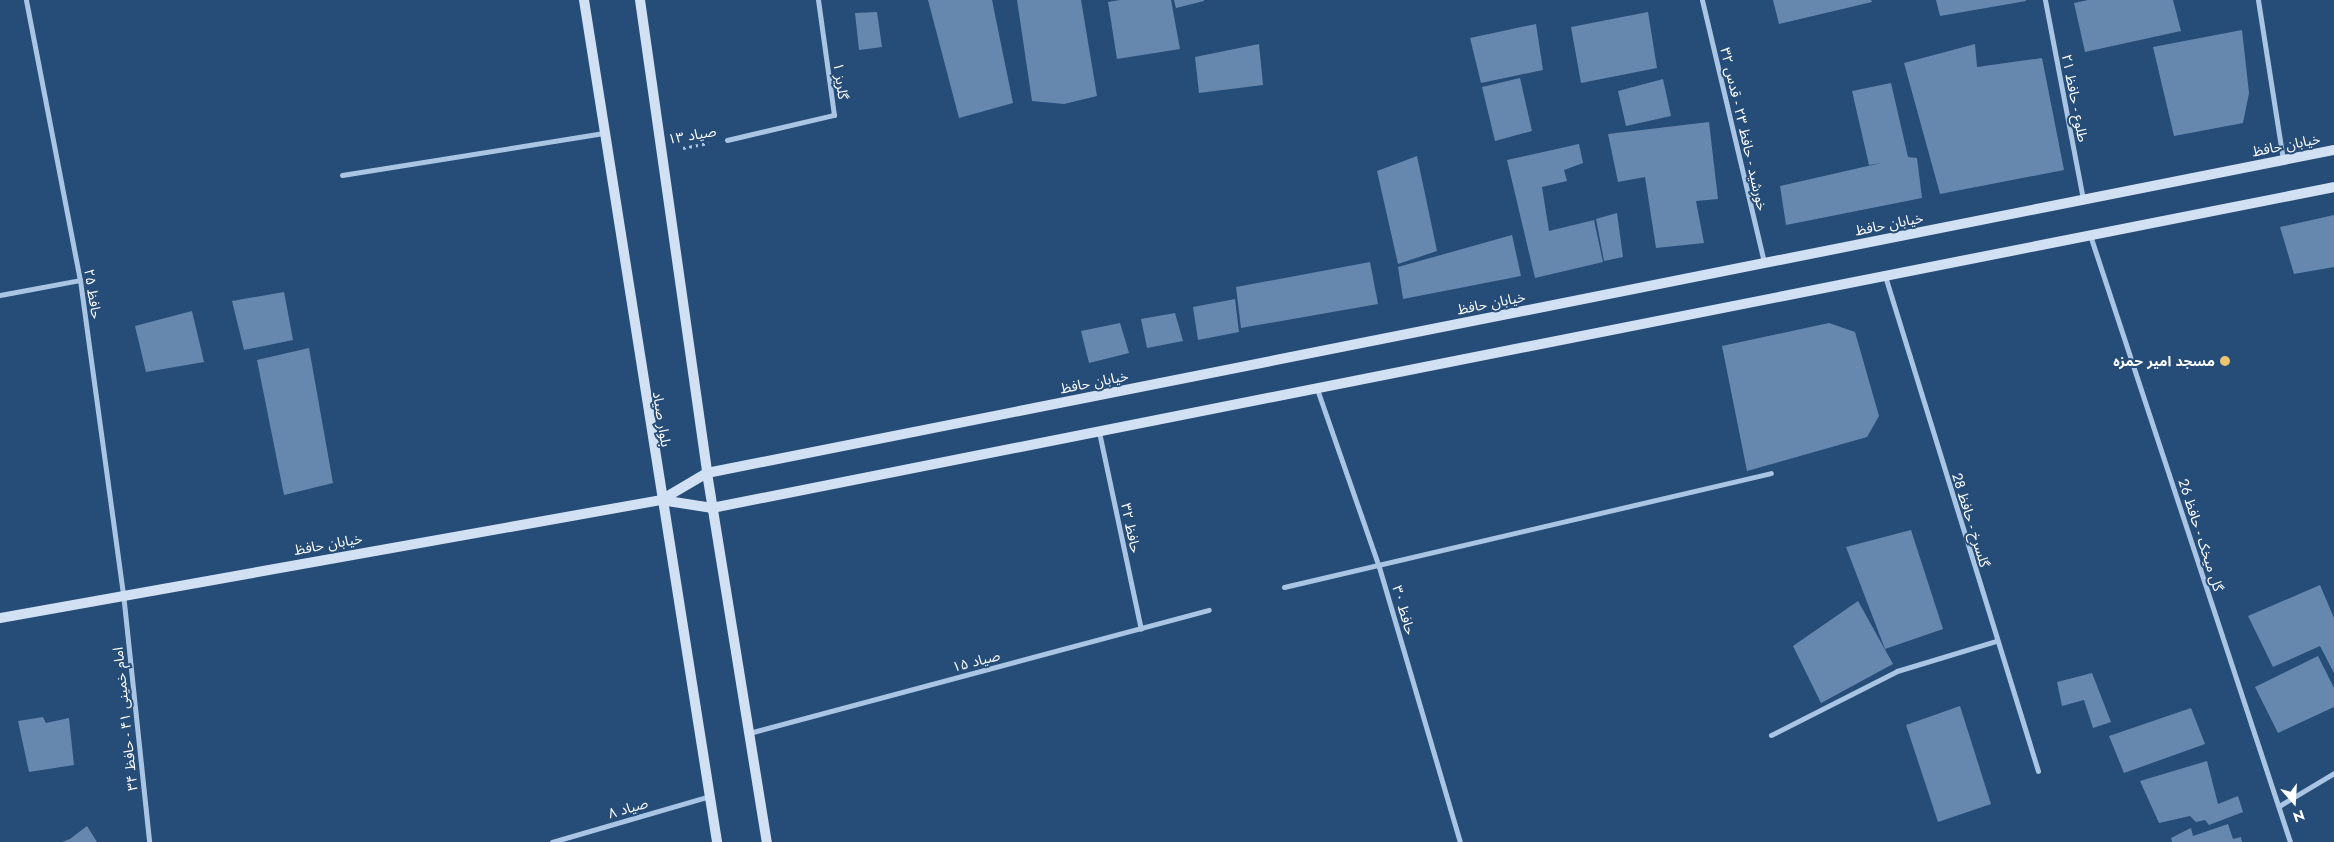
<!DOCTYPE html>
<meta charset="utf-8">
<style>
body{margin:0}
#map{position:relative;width:2334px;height:842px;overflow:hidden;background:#264c78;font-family:Jost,"Noto Sans Arabic",sans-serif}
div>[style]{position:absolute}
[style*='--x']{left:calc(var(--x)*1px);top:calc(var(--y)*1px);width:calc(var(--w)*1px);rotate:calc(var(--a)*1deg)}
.building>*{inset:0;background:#6788ae}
.path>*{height:3px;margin-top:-1.5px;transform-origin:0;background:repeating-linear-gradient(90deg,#a9c5e3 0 2.5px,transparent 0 6.5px)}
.street>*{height:5px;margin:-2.5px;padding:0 2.5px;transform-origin:2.5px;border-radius:2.5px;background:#a9c5e3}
.secondary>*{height:10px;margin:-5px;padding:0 5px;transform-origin:5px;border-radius:5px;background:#d1e1f3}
.dots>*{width:14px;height:14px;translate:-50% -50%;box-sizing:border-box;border:2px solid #264c78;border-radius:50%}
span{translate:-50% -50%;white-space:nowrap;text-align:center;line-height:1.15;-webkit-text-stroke:4px #264c78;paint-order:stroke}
.street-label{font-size:14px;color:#fff}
.poi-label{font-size:14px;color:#fff;font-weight:700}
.right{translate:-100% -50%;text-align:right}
.north{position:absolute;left:2269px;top:777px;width:50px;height:50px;-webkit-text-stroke:4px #264c78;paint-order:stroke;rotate:161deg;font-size:14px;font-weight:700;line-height:20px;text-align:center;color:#fff}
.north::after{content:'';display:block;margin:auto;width:18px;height:22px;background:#fff;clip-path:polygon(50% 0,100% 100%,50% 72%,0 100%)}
</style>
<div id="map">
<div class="building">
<div style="clip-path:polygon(928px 0,992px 0,1013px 103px,959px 118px)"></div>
<div style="clip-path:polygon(1017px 0,1081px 0,1097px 96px,1064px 104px,1032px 101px)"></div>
<div style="clip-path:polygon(1120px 0,1171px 0,1180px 49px,1117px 59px,1108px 2px)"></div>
<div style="clip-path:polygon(1174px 0,1204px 0,1204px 1px,1176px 8px)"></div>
<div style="clip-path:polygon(1773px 0,1871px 0,1872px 2px,1779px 24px)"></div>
<div style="clip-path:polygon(1936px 0,2026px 0,2026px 1px,1940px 16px)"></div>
<div style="clip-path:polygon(2088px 0,2173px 0,2181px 31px,2085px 52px,2074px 3px)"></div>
<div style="clip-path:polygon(877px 12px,882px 47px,859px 50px,855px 13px)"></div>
<div style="clip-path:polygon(1648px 12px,1657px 68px,1581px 83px,1571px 27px)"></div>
<div style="clip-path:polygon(1536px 24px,1543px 70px,1481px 83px,1470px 38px)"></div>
<div style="clip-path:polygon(2242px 30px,2249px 93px,2243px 123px,2174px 136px,2153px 47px)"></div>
<div style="clip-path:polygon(1259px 44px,1263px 85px,1199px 93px,1195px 57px)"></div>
<div style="clip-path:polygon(1975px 44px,1977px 67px,2042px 58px,2064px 170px,1940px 194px,1904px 63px)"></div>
<div style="clip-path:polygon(1520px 78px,1532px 131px,1495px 141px,1482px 87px)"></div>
<div style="clip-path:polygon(1663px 79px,1671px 116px,1626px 126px,1618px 91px)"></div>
<div style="clip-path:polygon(1891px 83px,1908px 157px,1917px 158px,1922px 198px,1786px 225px,1780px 186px,1881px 163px,1869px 165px,1852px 91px)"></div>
<div style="clip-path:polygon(1709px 122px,1718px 199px,1696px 201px,1704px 243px,1656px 248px,1645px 177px,1618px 182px,1608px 134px)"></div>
<div style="clip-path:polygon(1579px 144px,1583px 163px,1564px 170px,1567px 181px,1542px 187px,1549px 231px,1594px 220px,1603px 262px,1535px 278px,1507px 160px)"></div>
<div style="clip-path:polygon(1417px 156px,1437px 251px,1398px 264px,1377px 171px)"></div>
<div style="clip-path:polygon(1617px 213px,1623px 257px,1604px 261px,1596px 219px)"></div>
<div style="clip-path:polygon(2334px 215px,2334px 267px,2294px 274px,2280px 227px)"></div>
<div style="clip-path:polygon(1512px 235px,1521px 276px,1403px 299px,1398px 267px)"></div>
<div style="clip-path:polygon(1370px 262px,1378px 304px,1241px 328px,1236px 287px)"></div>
<div style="clip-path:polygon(284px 292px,293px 340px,244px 350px,232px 301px)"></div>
<div style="clip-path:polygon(1235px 299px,1239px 332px,1198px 340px,1193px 307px)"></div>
<div style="clip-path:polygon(192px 311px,204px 362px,146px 372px,135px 326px)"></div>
<div style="clip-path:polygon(1175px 313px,1183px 341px,1147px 348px,1141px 319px)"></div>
<div style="clip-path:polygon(1120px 323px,1129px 353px,1089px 363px,1081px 331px)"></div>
<div style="clip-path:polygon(1829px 323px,1855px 332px,1879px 416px,1867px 437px,1747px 471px,1722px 346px)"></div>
<div style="clip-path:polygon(309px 348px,333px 483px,284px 495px,257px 360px)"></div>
<div style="clip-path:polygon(1911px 530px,1943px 629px,1885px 649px,1846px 547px)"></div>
<div style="clip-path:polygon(2320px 585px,2334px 618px,2334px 673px,2320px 646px,2273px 667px,2248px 616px)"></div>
<div style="clip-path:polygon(1858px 601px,1893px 664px,1821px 703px,1793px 646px)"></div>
<div style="clip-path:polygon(2318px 656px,2334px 688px,2334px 707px,2278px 733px,2255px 687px)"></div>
<div style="clip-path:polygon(2092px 673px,2111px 722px,2093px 728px,2084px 700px,2062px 706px,2057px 682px)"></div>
<div style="clip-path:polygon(1960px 706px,1991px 804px,1938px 822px,1906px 725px)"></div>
<div style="clip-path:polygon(2191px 708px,2205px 744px,2124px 773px,2109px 736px)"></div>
<div style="clip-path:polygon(43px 717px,46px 723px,69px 718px,74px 765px,29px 772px,18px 721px)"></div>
<div style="clip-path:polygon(2207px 761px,2218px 804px,2238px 796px,2243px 812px,2209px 825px,2205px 820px,2196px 822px,2190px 816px,2159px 823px,2140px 781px)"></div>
<div style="clip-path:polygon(2228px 824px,2233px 839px,2241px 837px,2242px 842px,2172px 842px,2171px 838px,2191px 828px,2193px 836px)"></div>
<div style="clip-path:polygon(87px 826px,97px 842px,62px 842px,70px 839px)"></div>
</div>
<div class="path">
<div style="--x:683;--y:148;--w:26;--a:-11"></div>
</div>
<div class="street">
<div style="--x:26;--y:0;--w:285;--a:79.1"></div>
<div style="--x:80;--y:280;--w:316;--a:82.2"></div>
<div style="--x:123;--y:593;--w:250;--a:84"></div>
<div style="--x:1702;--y:0;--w:270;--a:76.7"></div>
<div style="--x:2045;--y:0;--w:204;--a:79.2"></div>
<div style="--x:2258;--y:0;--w:162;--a:81.1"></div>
<div style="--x:727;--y:140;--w:110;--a:-13.2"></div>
<div style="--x:834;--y:115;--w:116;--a:-97.9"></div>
<div style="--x:342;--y:175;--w:265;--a:-9.1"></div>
<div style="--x:2090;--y:235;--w:639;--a:71.76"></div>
<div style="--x:1885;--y:276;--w:518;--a:72.82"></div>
<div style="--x:0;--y:295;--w:81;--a:-10.6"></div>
<div style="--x:1317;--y:389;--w:188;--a:70.8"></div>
<div style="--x:1379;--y:567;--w:287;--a:73.6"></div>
<div style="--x:1099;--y:432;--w:201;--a:78"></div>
<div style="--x:1284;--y:587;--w:500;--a:-13.17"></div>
<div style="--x:749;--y:733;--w:476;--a:-15"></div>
<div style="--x:1771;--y:735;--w:141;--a:-26.9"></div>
<div style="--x:1897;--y:671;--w:103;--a:-16.9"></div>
<div style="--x:2279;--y:806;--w:64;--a:-31"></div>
<div style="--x:552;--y:842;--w:165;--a:-16.2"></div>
</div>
<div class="secondary">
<div style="--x:584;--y:0;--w:852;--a:81.02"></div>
<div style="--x:640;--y:0;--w:478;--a:81.9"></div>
<div style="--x:707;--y:473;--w:374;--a:80.8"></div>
<div style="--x:661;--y:500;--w:53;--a:-30.4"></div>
<div style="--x:707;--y:473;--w:1659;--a:-11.23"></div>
<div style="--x:0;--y:618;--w:671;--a:-10.12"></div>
<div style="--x:661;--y:500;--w:52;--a:8.9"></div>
<div style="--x:712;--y:508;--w:1653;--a:-11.19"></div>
</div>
<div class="dots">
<div style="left:2225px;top:361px;background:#ebc46f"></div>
</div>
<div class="street-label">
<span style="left:841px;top:81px;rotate:82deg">گلریز ۱</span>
<span style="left:2075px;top:98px;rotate:79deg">طلوع - حافظ ۲۱</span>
<span style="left:1744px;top:129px;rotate:77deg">خورشید - حافظ ۲۳ - قدس ۳۲</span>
<span style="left:692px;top:135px;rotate:-10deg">صیاد ۱۳</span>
<span style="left:2286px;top:145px;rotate:-11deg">خیابان حافظ</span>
<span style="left:1889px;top:224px;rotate:-11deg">خیابان حافظ</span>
<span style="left:93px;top:294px;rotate:81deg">حافظ ۲۵</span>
<span style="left:1491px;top:303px;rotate:-11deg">خیابان حافظ</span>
<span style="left:1094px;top:382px;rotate:-11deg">خیابان حافظ</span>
<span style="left:662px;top:419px;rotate:81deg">بلوار صیاد</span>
<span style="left:1971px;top:520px;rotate:73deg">گلسرخ - حافظ 28</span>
<span style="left:1131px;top:528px;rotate:78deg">حافظ ۳۲</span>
<span style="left:2201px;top:535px;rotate:72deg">گل میخک - حافظ 26</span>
<span style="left:328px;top:544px;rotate:-10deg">خیابان حافظ</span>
<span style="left:1404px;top:610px;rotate:74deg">حافظ ۳۰</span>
<span style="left:976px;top:661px;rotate:-15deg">صیاد ۱۵</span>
<span style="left:125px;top:719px;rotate:-96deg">امام خمینی ۴۱ - حافظ ۳۴</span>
<span style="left:628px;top:808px;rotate:-16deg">صیاد ۸</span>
</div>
<div class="poi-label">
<span class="right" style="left:2215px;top:361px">مسجد امیر حمزه</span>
</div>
<div class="north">N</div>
</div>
